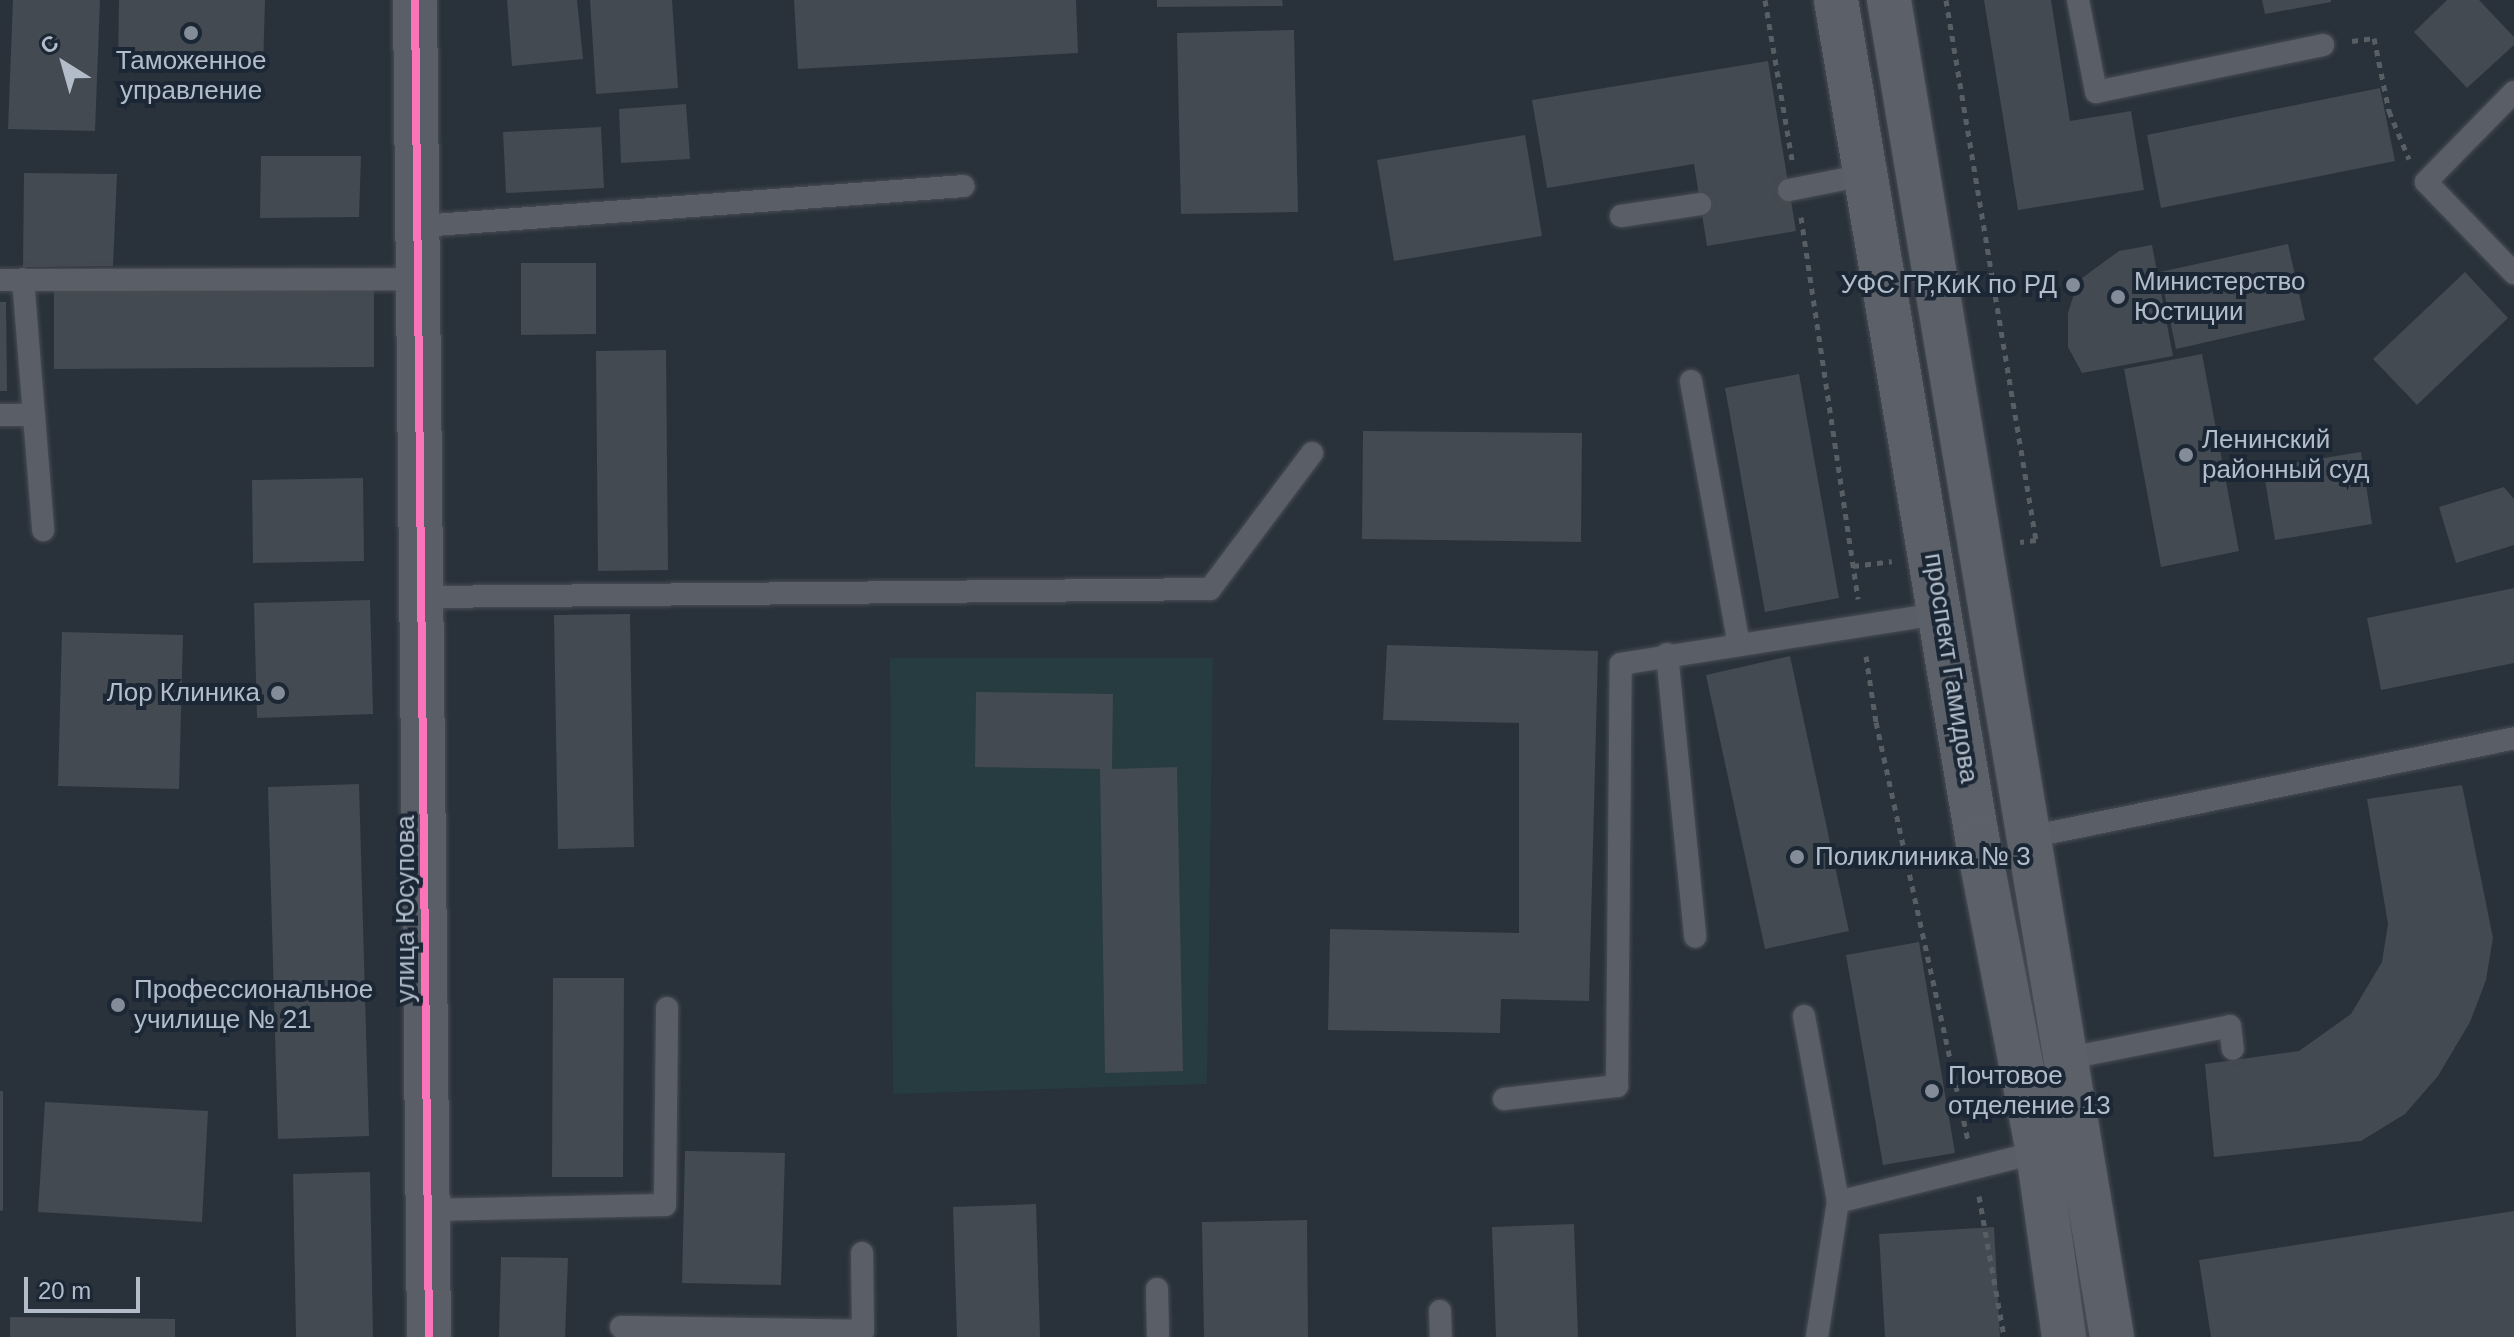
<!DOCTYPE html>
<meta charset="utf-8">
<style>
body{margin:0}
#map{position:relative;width:2514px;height:1337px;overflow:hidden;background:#29313a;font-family:Helvetica,sans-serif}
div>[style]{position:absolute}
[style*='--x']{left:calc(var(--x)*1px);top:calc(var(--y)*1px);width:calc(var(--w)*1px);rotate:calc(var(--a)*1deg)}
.green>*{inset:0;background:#263c40}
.building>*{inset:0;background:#434a51}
.path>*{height:5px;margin-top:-2.5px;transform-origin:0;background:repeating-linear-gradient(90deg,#575e64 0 6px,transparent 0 12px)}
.roads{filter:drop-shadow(0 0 2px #484d54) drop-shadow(0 0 2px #484d54)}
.lane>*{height:22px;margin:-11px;padding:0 11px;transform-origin:11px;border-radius:11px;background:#5a5f67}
.street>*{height:44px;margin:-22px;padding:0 22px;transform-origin:22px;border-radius:22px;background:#5a5f67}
.primary>*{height:44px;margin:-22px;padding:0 22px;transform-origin:22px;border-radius:22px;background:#5c6169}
.cycleway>*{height:8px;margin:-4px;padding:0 4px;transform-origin:4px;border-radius:4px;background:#fb73b8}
.dots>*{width:22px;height:22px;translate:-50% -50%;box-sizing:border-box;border:4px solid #1c2735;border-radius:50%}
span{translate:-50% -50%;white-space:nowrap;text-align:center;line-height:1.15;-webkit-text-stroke:8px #1c2735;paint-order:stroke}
.poi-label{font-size:26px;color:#b3bdca}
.left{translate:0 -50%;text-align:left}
.right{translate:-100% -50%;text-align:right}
.street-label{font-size:26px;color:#b3bdca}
.north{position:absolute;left:24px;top:24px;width:80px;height:80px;-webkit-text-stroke:6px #1c2735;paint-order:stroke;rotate:323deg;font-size:22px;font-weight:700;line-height:32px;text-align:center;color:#b3bdca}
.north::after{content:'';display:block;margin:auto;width:28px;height:36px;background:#b3bdca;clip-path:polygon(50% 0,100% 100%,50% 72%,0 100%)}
.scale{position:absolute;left:24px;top:1277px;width:116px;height:36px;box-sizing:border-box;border:4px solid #b3bdca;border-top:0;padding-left:10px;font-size:24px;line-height:28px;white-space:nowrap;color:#b3bdca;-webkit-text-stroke:6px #1c2735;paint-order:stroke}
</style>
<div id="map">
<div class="green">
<div style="clip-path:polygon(890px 658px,1213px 658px,1207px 1084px,893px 1094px)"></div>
</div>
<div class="building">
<div style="clip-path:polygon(13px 0,100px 0,95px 131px,8px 129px)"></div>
<div style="clip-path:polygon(119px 0,265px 0,263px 68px,118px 67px)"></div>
<div style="clip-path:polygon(507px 0,577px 0,583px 59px,512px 66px)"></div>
<div style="clip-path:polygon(590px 0,672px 0,678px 88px,596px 94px)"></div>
<div style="clip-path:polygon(794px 0,1076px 0,1078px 53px,798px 69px)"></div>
<div style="clip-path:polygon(1157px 0,1282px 0,1283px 6px,1157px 7px)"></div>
<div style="clip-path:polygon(1984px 0,2051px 0,2070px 121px,2131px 111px,2144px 190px,2018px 210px)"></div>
<div style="clip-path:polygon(2262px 0,2331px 0,2331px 2px,2265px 14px)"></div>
<div style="clip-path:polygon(2447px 0,2479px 0,2514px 37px,2514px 45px,2467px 88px,2414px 32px)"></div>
<div style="clip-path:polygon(1294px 30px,1298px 212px,1181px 214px,1177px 33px)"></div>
<div style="clip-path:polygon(1768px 61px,1796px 231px,1707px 246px,1694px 164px,1547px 188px,1532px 100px)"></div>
<div style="clip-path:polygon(2380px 88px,2395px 161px,2161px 208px,2147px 135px)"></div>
<div style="clip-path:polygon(686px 104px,690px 159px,621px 163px,619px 109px)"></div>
<div style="clip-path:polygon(601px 127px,604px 188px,506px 193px,503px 132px)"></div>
<div style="clip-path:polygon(1525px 135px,1542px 236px,1394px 261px,1377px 160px)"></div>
<div style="clip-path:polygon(261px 156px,361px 156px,359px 217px,260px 218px)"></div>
<div style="clip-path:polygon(24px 173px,117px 174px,113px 266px,23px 267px)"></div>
<div style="clip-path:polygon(2288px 244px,2305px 320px,2176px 349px,2160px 272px)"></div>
<div style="clip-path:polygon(2152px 245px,2173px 356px,2082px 373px,2068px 347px,2068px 313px,2078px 281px,2119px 251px)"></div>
<div style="clip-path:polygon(521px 263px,596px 263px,596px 334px,521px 335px)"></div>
<div style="clip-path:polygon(2465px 272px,2508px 318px,2417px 405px,2373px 359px)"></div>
<div style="clip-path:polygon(374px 288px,374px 367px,54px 369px,54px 290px)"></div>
<div style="clip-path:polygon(0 302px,6px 302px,7px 391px,0 391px)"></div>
<div style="clip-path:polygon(666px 350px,668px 570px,598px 571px,596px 351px)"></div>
<div style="clip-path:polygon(2202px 354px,2239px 551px,2161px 567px,2124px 369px)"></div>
<div style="clip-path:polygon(1799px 374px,1839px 598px,1765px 612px,1725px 388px)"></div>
<div style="clip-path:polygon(1363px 431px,1582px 433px,1581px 542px,1362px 539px)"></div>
<div style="clip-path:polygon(2361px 452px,2372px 524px,2275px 540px,2263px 468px)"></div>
<div style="clip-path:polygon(363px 478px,364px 561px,253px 563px,252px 480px)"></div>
<div style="clip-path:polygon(2504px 487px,2514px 499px,2514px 545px,2456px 563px,2439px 507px)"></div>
<div style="clip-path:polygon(2514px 588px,2514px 663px,2381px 690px,2367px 618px)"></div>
<div style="clip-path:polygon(370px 600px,373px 714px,257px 718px,254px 603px)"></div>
<div style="clip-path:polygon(630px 614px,634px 847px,558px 849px,554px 615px)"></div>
<div style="clip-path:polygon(62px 632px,183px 635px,179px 789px,58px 786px)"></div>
<div style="clip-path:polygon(1387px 645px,1598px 651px,1589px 1001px,1501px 999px,1500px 1033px,1328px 1030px,1330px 929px,1519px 933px,1519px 723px,1383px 720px)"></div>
<div style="clip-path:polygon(1790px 656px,1849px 931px,1765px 949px,1706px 675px)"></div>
<div style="clip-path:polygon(976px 692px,1113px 694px,1112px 769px,1177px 767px,1183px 1071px,1105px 1073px,1100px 769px,975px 767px)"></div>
<div style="clip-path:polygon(359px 784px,369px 1136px,278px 1139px,268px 787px)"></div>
<div style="clip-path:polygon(2462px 785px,2493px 938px,2486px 980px,2470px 1022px,2438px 1076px,2405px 1114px,2361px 1141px,2214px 1157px,2205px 1064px,2299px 1051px,2351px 1014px,2382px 962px,2388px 924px,2367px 799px)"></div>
<div style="clip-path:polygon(1919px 942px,1955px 1153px,1883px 1165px,1846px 955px)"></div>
<div style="clip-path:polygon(553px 978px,624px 978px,623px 1177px,552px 1177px)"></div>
<div style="clip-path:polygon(0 1091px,3px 1091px,3px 1210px,0 1211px)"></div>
<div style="clip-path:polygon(45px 1102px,208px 1111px,202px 1222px,38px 1212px)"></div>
<div style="clip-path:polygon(685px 1151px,785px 1153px,781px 1285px,682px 1283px)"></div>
<div style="clip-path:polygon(370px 1172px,373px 1337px,296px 1337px,293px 1174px)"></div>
<div style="clip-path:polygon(1036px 1204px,1040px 1337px,957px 1337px,953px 1207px)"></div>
<div style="clip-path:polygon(2514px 1211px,2514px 1337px,2211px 1337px,2199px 1260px)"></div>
<div style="clip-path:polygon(1307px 1220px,1308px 1337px,1204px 1337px,1202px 1222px)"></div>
<div style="clip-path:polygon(1574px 1224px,1578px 1337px,1496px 1337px,1492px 1227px)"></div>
<div style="clip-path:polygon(1994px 1227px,2000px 1337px,1885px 1337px,1879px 1234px)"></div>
<div style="clip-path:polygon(501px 1257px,568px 1258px,565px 1337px,499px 1337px)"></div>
<div style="clip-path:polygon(10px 1317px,175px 1319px,175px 1337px,10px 1337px)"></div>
</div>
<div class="path">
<div style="--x:1765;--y:0;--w:162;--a:80.4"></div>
<div style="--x:1946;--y:0;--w:547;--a:80.54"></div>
<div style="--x:2036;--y:540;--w:16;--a:173"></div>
<div style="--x:2352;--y:41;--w:22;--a:-8"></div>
<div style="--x:2374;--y:38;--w:75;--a:78.4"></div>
<div style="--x:2389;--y:111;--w:52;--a:67.4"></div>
<div style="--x:1801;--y:217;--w:386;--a:81.5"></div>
<div style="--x:1853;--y:566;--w:39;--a:-7"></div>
<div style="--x:1866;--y:656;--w:67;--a:81.4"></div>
<div style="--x:1876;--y:722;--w:427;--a:77.6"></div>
<div style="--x:1979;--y:1196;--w:143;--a:79.9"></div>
</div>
<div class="roads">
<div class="lane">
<div style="--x:2078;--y:0;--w:94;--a:78.9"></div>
<div style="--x:2096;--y:92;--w:232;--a:-11.7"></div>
<div style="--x:2514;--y:92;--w:126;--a:134.4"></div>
<div style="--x:2426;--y:182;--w:127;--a:46"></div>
<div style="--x:1789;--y:190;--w:77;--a:-11.2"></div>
<div style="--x:1621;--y:216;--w:80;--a:-8.6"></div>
<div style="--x:421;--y:226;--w:544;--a:-4.21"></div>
<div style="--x:23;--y:279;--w:252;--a:85.4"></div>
<div style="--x:0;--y:280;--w:420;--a:-0.1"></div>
<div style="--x:1691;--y:381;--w:267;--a:79.7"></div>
<div style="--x:0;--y:415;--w:34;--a:0"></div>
<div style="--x:424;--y:597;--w:786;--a:-0.58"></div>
<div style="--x:1210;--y:589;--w:170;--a:-53.1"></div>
<div style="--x:1667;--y:654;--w:284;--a:84.3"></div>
<div style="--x:2029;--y:837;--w:495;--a:-11.5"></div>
<div style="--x:1804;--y:1016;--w:189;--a:79.6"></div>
<div style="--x:1838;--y:1202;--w:206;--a:-14"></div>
<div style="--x:2064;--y:1059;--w:169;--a:-11.2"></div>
<div style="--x:2230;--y:1026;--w:23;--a:83"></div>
<div style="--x:1504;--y:1099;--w:114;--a:-6.6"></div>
<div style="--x:1617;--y:1086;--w:422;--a:-89.5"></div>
<div style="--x:1621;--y:664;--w:326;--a:-9"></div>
<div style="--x:428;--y:1210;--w:237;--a:-1.2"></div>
<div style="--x:665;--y:1205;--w:197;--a:-89.4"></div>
<div style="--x:1157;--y:1289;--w:48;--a:88.8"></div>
<div style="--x:1440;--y:1311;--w:26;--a:88"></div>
<div style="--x:621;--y:1327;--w:242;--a:0.9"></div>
<div style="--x:863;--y:1331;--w:78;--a:-90.7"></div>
<div style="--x:1817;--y:1337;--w:137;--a:-81.2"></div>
</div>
<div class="street">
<div style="--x:415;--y:0;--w:1337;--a:89.4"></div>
</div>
<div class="primary">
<div style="--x:1836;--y:0;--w:855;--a:80.44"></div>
<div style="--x:1978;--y:843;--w:315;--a:79"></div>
<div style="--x:2038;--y:1152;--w:187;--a:82"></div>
<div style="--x:1889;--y:0;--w:1355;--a:80.53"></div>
</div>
</div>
<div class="cycleway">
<div style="--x:415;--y:0;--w:1337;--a:89.4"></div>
</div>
<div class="dots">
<div style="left:191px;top:33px;background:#838c98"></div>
<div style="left:2073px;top:285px;background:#838c98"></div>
<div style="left:2118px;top:297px;background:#838c98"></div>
<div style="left:2186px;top:455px;background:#838c98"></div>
<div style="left:278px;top:693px;background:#838c98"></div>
<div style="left:1797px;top:857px;background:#838c98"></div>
<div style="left:118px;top:1005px;background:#838c98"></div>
<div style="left:1932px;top:1091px;background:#838c98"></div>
</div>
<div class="poi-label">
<span style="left:191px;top:76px">Таможенное<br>управление</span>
<span class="left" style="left:2134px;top:297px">Министерство<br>Юстиции</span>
<span class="right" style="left:2057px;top:285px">УФС ГР,КиК по РД</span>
<span class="left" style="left:2202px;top:455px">Ленинский<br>районный суд</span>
<span class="right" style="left:260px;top:693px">Лор Клиника</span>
<span class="left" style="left:1815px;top:857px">Поликлиника № 3</span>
<span class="left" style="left:134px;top:1005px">Профессиональное<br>училище № 21</span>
<span class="left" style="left:1948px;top:1091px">Почтовое<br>отделение 13</span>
</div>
<div class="street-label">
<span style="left:1951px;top:668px;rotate:81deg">проспект Гамидова</span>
<span style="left:406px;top:909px;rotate:-90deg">улица Юсупова</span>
</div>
<div class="north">С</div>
<div class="scale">20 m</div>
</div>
